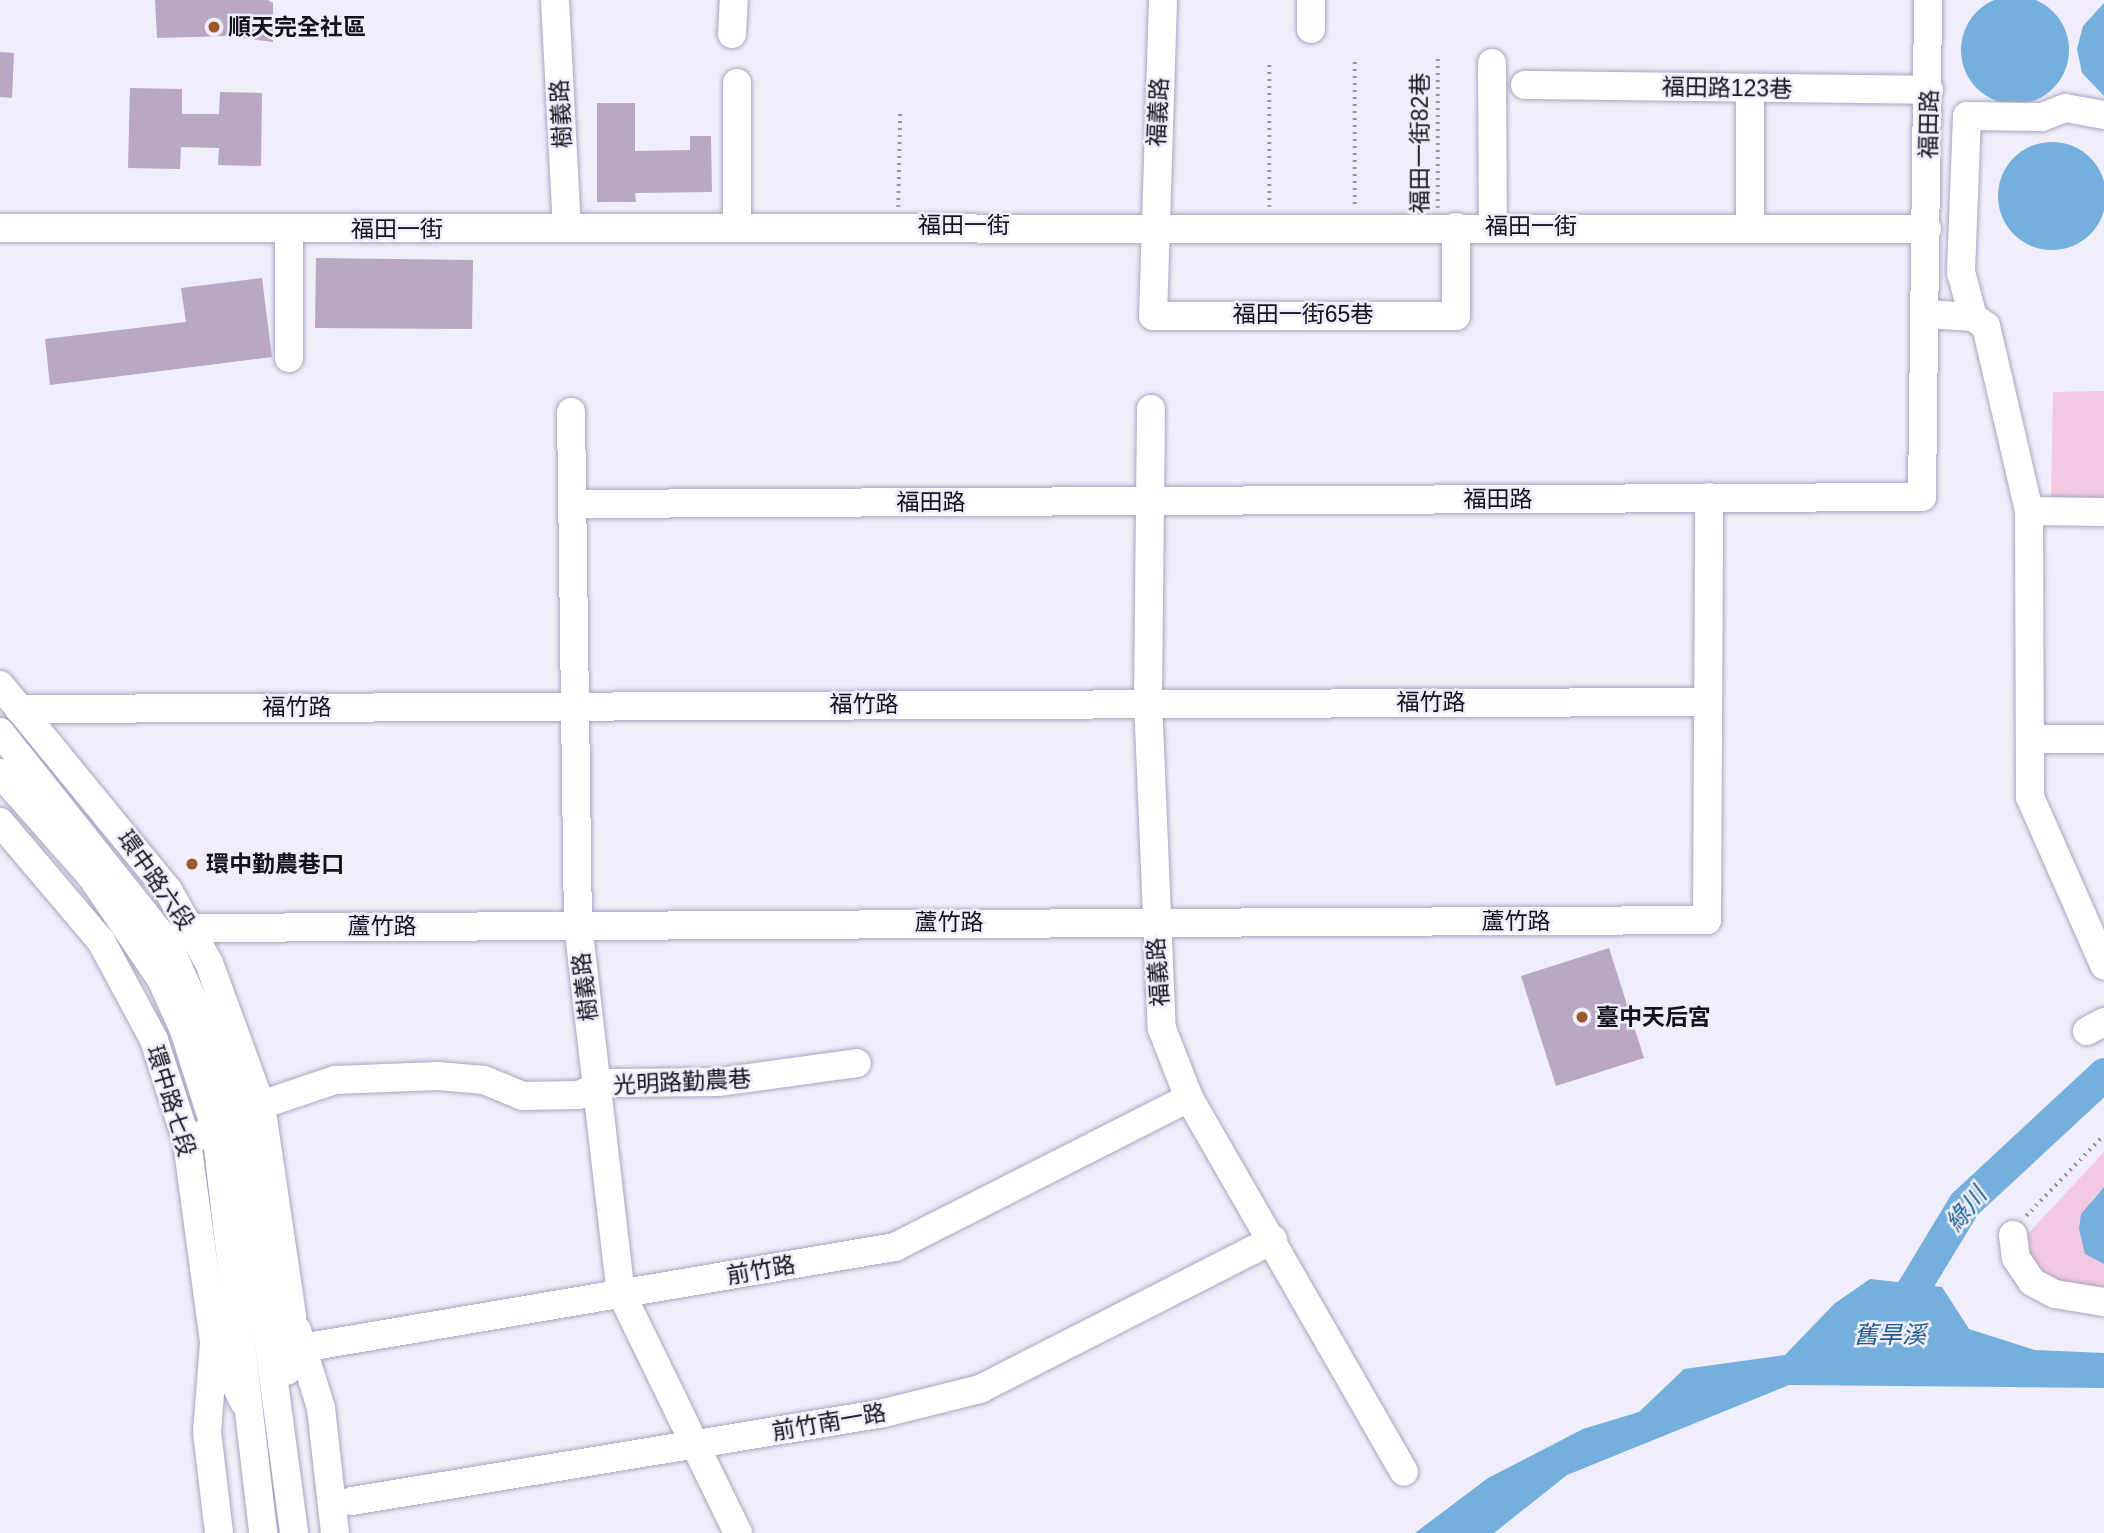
<!DOCTYPE html>
<meta charset="utf-8">
<style>
body{margin:0}
#map{position:relative;width:2104px;height:1533px;overflow:hidden;background:#efeefa;font-family:Arial,"Noto Sans TC",sans-serif}
div>[style]{position:absolute}
[style*='--x']{left:calc(var(--x)*1px);top:calc(var(--y)*1px);width:calc(var(--w)*1px);rotate:calc(var(--a)*1deg)}
.green>*{inset:0;background:#f3c8e3}
.water>*{inset:0;background:#74afdd}
.round{border-radius:50%}
.river>*{height:33px;margin:-16.5px;padding:0 16.5px;transform-origin:16.5px;border-radius:16.5px;background:#74afdd}
.building>*{inset:0;background:#baa7c2}
.path>*{height:3.5px;margin-top:-1.75px;transform-origin:0;background:repeating-linear-gradient(90deg,#9795a1 0 2px,transparent 0 7px)}
.roads{filter:drop-shadow(0 0 2px #a8a4c2) drop-shadow(0 0 2px #a8a4c2)}
.minor>*{height:28px;margin:-14px;padding:0 14px;transform-origin:14px;border-radius:14px;background:#fff}
.dots>*{width:19px;height:19px;translate:-50% -50%;box-sizing:border-box;border:4px solid #efeefa;border-radius:50%}
span{translate:-50% -50%;white-space:nowrap;text-align:center;line-height:1.15;-webkit-text-stroke:5px #efeefa;paint-order:stroke}
.poi-label{font-size:23px;color:#14121d;font-weight:700}
.left{translate:0 -50%;text-align:left}
.street-label{font-size:23px;color:#14121d}
.water-label{font-size:24px;color:#1a5b88;font-style:italic}
</style>
<div id="map">
<div class="green">
<div style="clip-path:polygon(2104px 391px,2104px 500px,2051px 500px,2053px 392px)"></div>
<div style="clip-path:polygon(2104px 1152px,2104px 1187px,2091px 1201px,2085px 1254px,2104px 1264px,2104px 1295px,2047px 1285px,2028px 1260px,2026px 1236px)"></div>
</div>
<div class="water">
<div class="round" style="left:1961px;top:-4px;width:108px;height:108px"></div>
<div style="clip-path:polygon(2104px 3px,2104px 96px,2082px 73px,2077px 49px,2083px 26px)"></div>
<div class="round" style="left:1998px;top:142px;width:108px;height:108px"></div>
<div style="clip-path:polygon(2104px 1187px,2104px 1264px,2085px 1254px,2079px 1229px,2081px 1214px)"></div>
<div style="clip-path:polygon(1870px 1279px,1942px 1287px,1969px 1329px,2035px 1350px,2104px 1353px,2104px 1388px,1789px 1385px,1567px 1475px,1494px 1533px,1415px 1533px,1488px 1478px,1583px 1429px,1639px 1412px,1684px 1369px,1785px 1355px,1834px 1304px)"></div>
</div>
<div class="river">
<div style="--x:1892;--y:1323;--w:139;--a:-58.8"></div>
<div style="--x:1964;--y:1204;--w:191;--a:-42.9"></div>
</div>
<div class="building">
<div style="clip-path:polygon(155px 0,268px 0,273px 3px,273px 42px,226px 36px,157px 38px)"></div>
<div style="clip-path:polygon(0 52px,14px 53px,12px 98px,0 97px)"></div>
<div style="clip-path:polygon(130px 88px,182px 89px,182px 114px,219px 114px,220px 92px,262px 93px,261px 166px,218px 165px,219px 148px,181px 147px,180px 169px,128px 168px)"></div>
<div style="clip-path:polygon(597px 103px,635px 103px,635px 151px,690px 150px,690px 136px,711px 136px,712px 192px,635px 193px,636px 202px,597px 202px)"></div>
<div style="clip-path:polygon(316px 258px,473px 260px,472px 329px,315px 328px)"></div>
<div style="clip-path:polygon(262px 278px,272px 357px,50px 385px,45px 339px,186px 322px,181px 288px)"></div>
<div style="clip-path:polygon(1609px 948px,1644px 1058px,1556px 1086px,1521px 976px)"></div>
</div>
<div class="path">
<div style="--x:1438;--y:59;--w:149;--a:90"></div>
<div style="--x:1355;--y:62;--w:145;--a:90"></div>
<div style="--x:898;--y:207;--w:96;--a:-88.8"></div>
<div style="--x:1269;--y:207;--w:145;--a:-90"></div>
<div style="--x:2026;--y:1216;--w:112;--a:-46.1"></div>
</div>
<div class="roads">
<div class="minor">
<div style="--x:555;--y:0;--w:228;--a:87"></div>
<div style="--x:1163;--y:0;--w:316;--a:91.8"></div>
<div style="--x:1153;--y:316;--w:303;--a:0"></div>
<div style="--x:1456;--y:316;--w:89;--a:-90"></div>
<div style="--x:1311;--y:0;--w:29;--a:90"></div>
<div style="--x:732;--y:34;--w:34;--a:-87"></div>
<div style="--x:1492;--y:63;--w:164;--a:89.7"></div>
<div style="--x:1525;--y:85;--w:404;--a:0.7"></div>
<div style="--x:1750;--y:88;--w:138;--a:90"></div>
<div style="--x:737;--y:227;--w:144;--a:-90"></div>
<div style="--x:0;--y:228;--w:1927;--a:0.03"></div>
<div style="--x:289;--y:230;--w:128;--a:90"></div>
<div style="--x:1926;--y:314;--w:47;--a:3.7"></div>
<div style="--x:1973;--y:317;--w:16;--a:35"></div>
<div style="--x:1986;--y:326;--w:190;--a:76.9"></div>
<div style="--x:2029;--y:511;--w:286;--a:89.8"></div>
<div style="--x:2030;--y:797;--w:184;--a:66.2"></div>
<div style="--x:1973;--y:317;--w:47;--a:-104.9"></div>
<div style="--x:1961;--y:272;--w:156;--a:-87.8"></div>
<div style="--x:1967;--y:116;--w:75;--a:0.8"></div>
<div style="--x:2042;--y:117;--w:25;--a:-21"></div>
<div style="--x:2065;--y:108;--w:40;--a:10"></div>
<div style="--x:1151;--y:409;--w:292;--a:90.6"></div>
<div style="--x:1148;--y:701;--w:328;--a:87.6"></div>
<div style="--x:1162;--y:1029;--w:74;--a:68.6"></div>
<div style="--x:1189;--y:1098;--w:431;--a:60.1"></div>
<div style="--x:571;--y:412;--w:512;--a:89.22"></div>
<div style="--x:578;--y:924;--w:371;--a:83.4"></div>
<div style="--x:621;--y:1293;--w:267;--a:64"></div>
<div style="--x:576;--y:504;--w:1346;--a:-0.3"></div>
<div style="--x:1922;--y:497;--w:497;--a:-89.3"></div>
<div style="--x:2029;--y:511;--w:75;--a:0.8"></div>
<div style="--x:0;--y:685;--w:265;--a:50.7"></div>
<div style="--x:168;--y:890;--w:84;--a:60.7"></div>
<div style="--x:209;--y:963;--w:151;--a:69.9"></div>
<div style="--x:261;--y:1105;--w:213;--a:81.6"></div>
<div style="--x:292;--y:1316;--w:55;--a:95.2"></div>
<div style="--x:19;--y:709;--w:1689;--a:-0.24"></div>
<div style="--x:0;--y:732;--w:268;--a:51.5"></div>
<div style="--x:167;--y:942;--w:137;--a:65.9"></div>
<div style="--x:223;--y:1067;--w:55;--a:73.2"></div>
<div style="--x:239;--y:1120;--w:417;--a:82.4"></div>
<div style="--x:2030;--y:739;--w:74;--a:0"></div>
<div style="--x:0;--y:773;--w:137;--a:48.5"></div>
<div style="--x:91;--y:876;--w:125;--a:55.8"></div>
<div style="--x:161;--y:979;--w:56;--a:65.7"></div>
<div style="--x:184;--y:1030;--w:106;--a:72.4"></div>
<div style="--x:216;--y:1131;--w:405;--a:83.3"></div>
<div style="--x:0;--y:822;--w:156;--a:49.7"></div>
<div style="--x:101;--y:941;--w:112;--a:61.8"></div>
<div style="--x:154;--y:1040;--w:107;--a:72.1"></div>
<div style="--x:187;--y:1142;--w:202;--a:82.3"></div>
<div style="--x:214;--y:1342;--w:67;--a:63.4"></div>
<div style="--x:192;--y:928;--w:1515;--a:-0.3"></div>
<div style="--x:1707;--y:920;--w:423;--a:-89.7"></div>
<div style="--x:2087;--y:1031;--w:19;--a:-28"></div>
<div style="--x:187;--y:1142;--w:83;--a:-26.6"></div>
<div style="--x:261;--y:1105;--w:78;--a:-18.7"></div>
<div style="--x:335;--y:1080;--w:103;--a:-2.2"></div>
<div style="--x:438;--y:1076;--w:46;--a:5"></div>
<div style="--x:484;--y:1080;--w:42;--a:22.3"></div>
<div style="--x:523;--y:1096;--w:55;--a:-1"></div>
<div style="--x:578;--y:1095;--w:35;--a:-20"></div>
<div style="--x:611;--y:1083;--w:108;--a:-0.5"></div>
<div style="--x:719;--y:1082;--w:139;--a:-7.8"></div>
<div style="--x:2013;--y:1235;--w:23;--a:83"></div>
<div style="--x:2016;--y:1258;--w:29;--a:56"></div>
<div style="--x:2032;--y:1282;--w:26;--a:28"></div>
<div style="--x:2055;--y:1294;--w:50;--a:9.3"></div>
<div style="--x:297;--y:1330;--w:82;--a:72.9"></div>
<div style="--x:321;--y:1408;--w:126;--a:83.6"></div>
<div style="--x:214;--y:1342;--w:90;--a:94.4"></div>
<div style="--x:207;--y:1432;--w:102;--a:83.2"></div>
<div style="--x:302;--y:1348;--w:602;--a:-9.67"></div>
<div style="--x:895;--y:1247;--w:330;--a:-26.9"></div>
<div style="--x:352;--y:1501;--w:539;--a:-9.39"></div>
<div style="--x:884;--y:1413;--w:99;--a:-14"></div>
<div style="--x:980;--y:1389;--w:329;--a:-27"></div>
</div>
</div>
<div class="dots">
<div style="left:214px;top:27px;background:#9d582b"></div>
<div style="left:192px;top:864px;background:#9d582b"></div>
<div style="left:1582px;top:1017px;background:#9d582b"></div>
</div>
<div class="poi-label">
<span class="left" style="left:228px;top:27px">順天完全社區</span>
<span class="left" style="left:206px;top:864px">環中勤農巷口</span>
<span class="left" style="left:1596px;top:1017px">臺中天后宮</span>
</div>
<div class="street-label">
<span style="left:1727px;top:88px;rotate:1deg">福田路123巷</span>
<span style="left:1158px;top:112px;rotate:-87deg">福義路</span>
<span style="left:561px;top:114px;rotate:-93deg">樹義路</span>
<span style="left:1929px;top:124px;rotate:-89deg">福田路</span>
<span style="left:1420px;top:143px;rotate:-90deg">福田一街82巷</span>
<span style="left:964px;top:225px">福田一街</span>
<span style="left:1531px;top:226px">福田一街</span>
<span style="left:397px;top:229px">福田一街</span>
<span style="left:1303px;top:314px">福田一街65巷</span>
<span style="left:1498px;top:499px">福田路</span>
<span style="left:931px;top:502px">福田路</span>
<span style="left:1431px;top:702px">福竹路</span>
<span style="left:864px;top:704px">福竹路</span>
<span style="left:297px;top:707px">福竹路</span>
<span style="left:156px;top:880px;rotate:55deg">環中路六段</span>
<span style="left:1516px;top:921px">蘆竹路</span>
<span style="left:949px;top:922px">蘆竹路</span>
<span style="left:382px;top:926px">蘆竹路</span>
<span style="left:1158px;top:972px;rotate:-94deg">福義路</span>
<span style="left:585px;top:987px;rotate:-97deg">樹義路</span>
<span style="left:682px;top:1082px;rotate:-3deg">光明路勤農巷</span>
<span style="left:171px;top:1101px;rotate:73deg">環中路七段</span>
<span style="left:761px;top:1270px;rotate:-10deg">前竹路</span>
<span style="left:829px;top:1422px;rotate:-10deg">前竹南一路</span>
</div>
<div class="water-label">
<span style="left:1966px;top:1209px;rotate:-51deg">綠川</span>
<span style="left:1890px;top:1335px">舊旱溪</span>
</div>
</div>
